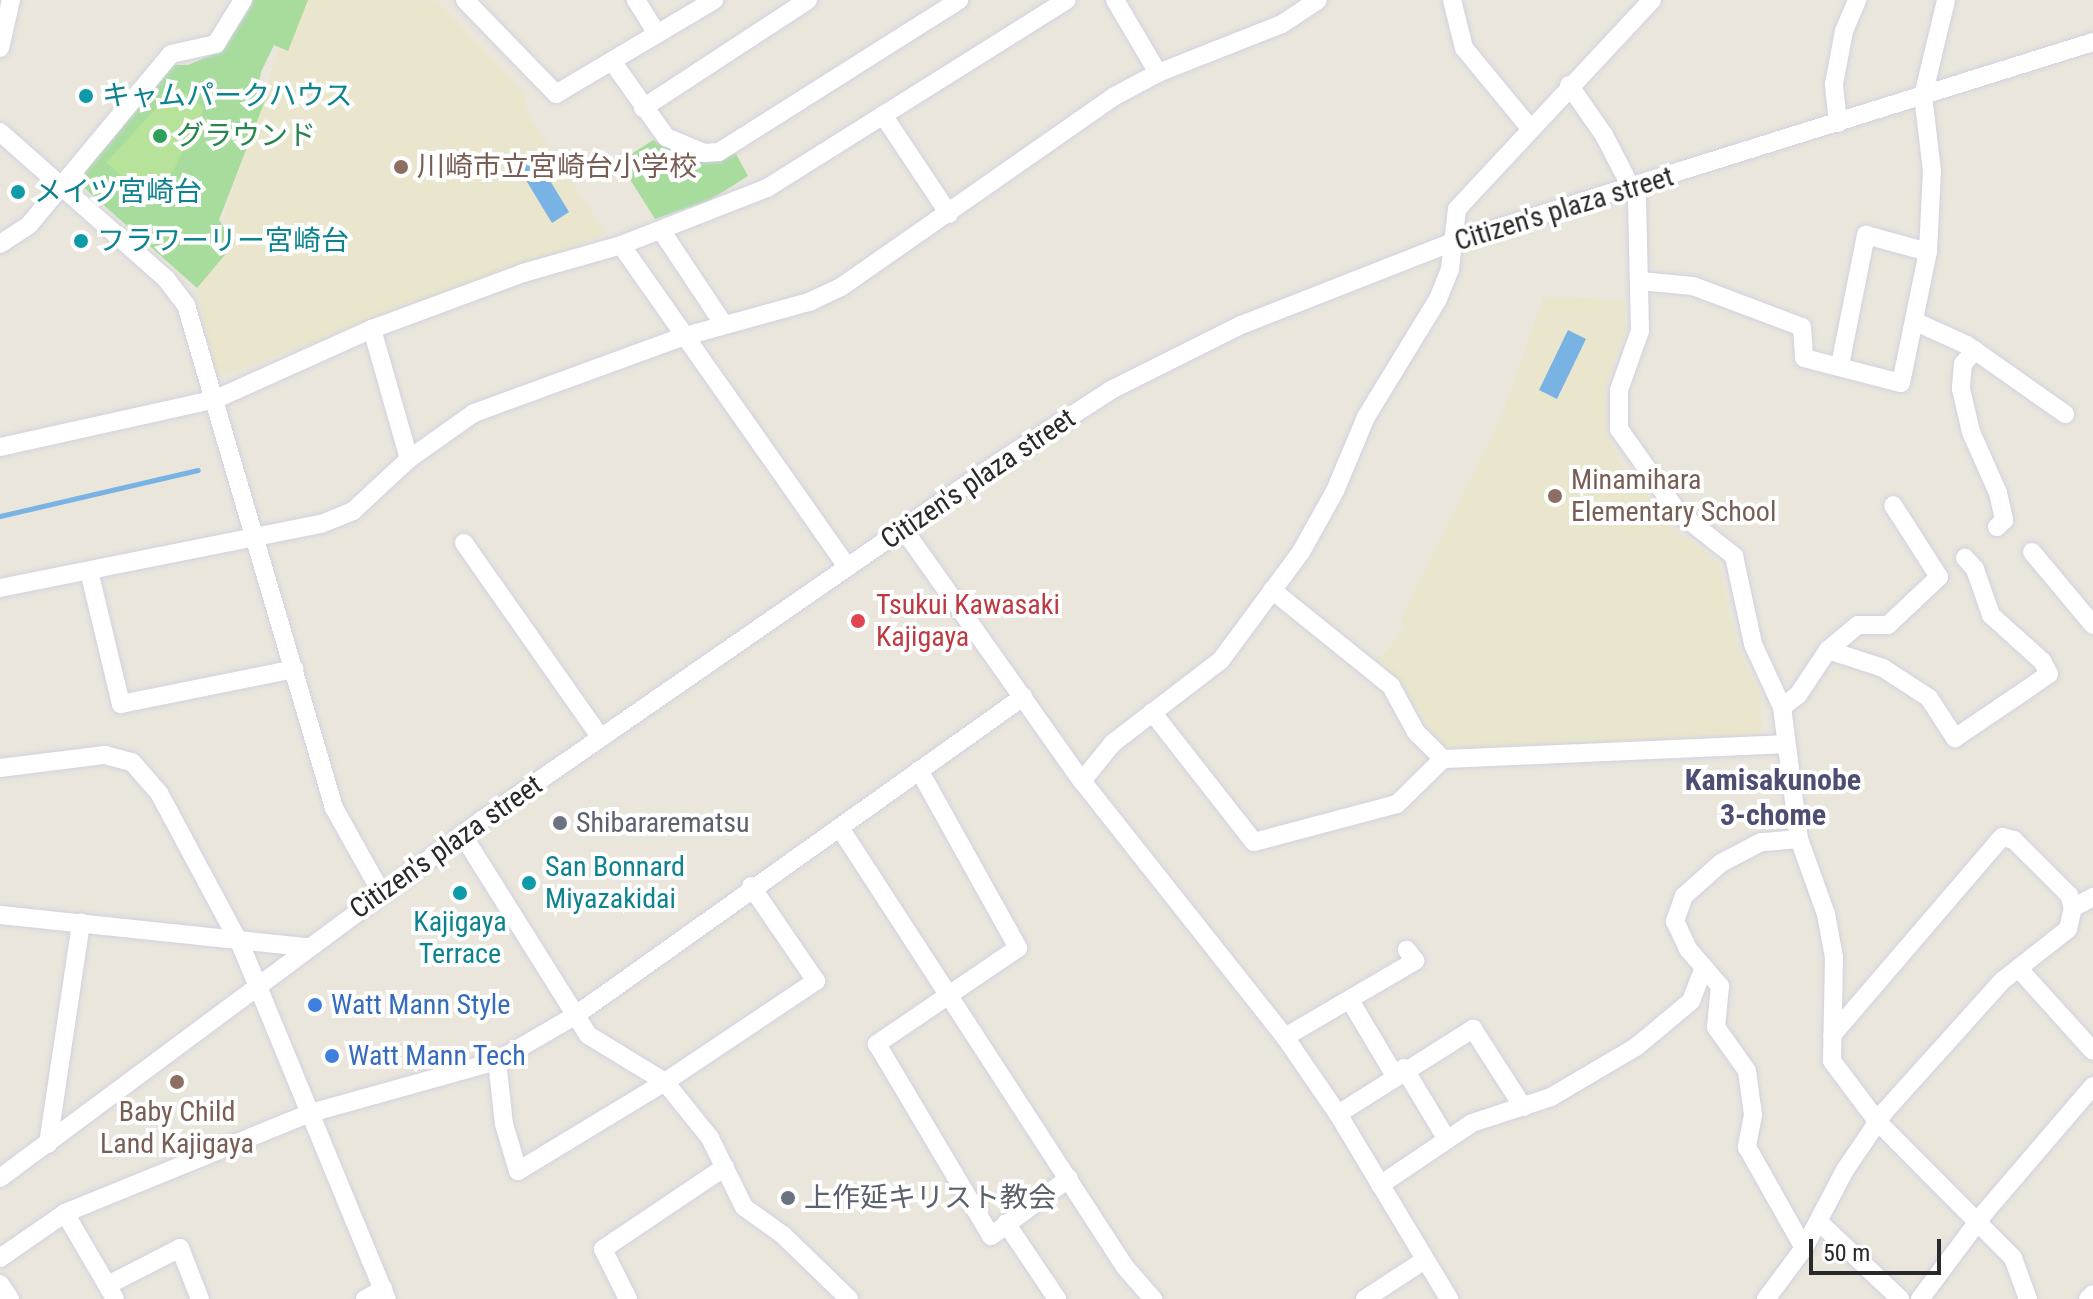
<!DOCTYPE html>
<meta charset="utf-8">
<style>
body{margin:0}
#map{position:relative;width:2093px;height:1299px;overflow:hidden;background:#eae6dc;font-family:"Roboto Condensed","Noto Sans JP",sans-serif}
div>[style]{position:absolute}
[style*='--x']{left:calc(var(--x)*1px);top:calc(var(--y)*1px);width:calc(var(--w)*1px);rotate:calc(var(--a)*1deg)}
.education>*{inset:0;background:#eae6cd}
.green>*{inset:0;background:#a7dc9d}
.pitch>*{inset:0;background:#b6e29a}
.water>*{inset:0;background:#78b3e3}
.stream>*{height:5px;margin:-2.5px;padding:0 2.5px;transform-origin:2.5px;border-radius:2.5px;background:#78b3e3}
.roads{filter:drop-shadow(0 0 2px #d1d1e0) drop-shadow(0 0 2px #d1d1e0)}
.minor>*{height:18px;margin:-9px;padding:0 9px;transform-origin:9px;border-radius:9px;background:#fff}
.dots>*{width:22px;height:22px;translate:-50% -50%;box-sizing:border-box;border:4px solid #fff;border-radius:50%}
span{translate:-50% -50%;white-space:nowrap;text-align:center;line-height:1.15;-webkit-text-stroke:8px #fff;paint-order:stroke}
.culture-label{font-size:28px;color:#0d838f}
.left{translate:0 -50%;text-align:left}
.leisure-label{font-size:28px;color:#27864d}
.education-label{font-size:28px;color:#785e54}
.street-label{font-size:28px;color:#292929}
.health-label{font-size:28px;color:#be3a42}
.worship-label{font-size:28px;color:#5b616d}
.shop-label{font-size:28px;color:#366cbe}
.neighbourhood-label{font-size:30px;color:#4e4e75;font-weight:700}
.scale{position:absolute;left:1809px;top:1239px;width:132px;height:36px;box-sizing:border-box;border:4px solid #292929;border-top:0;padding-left:10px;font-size:24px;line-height:28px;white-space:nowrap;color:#292929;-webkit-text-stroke:6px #fff;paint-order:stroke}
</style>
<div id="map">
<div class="education">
<div style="clip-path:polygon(295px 0,437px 1px,523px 91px,529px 116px,606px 234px,226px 375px,214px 369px,196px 286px,241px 240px,223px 219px)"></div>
<div style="clip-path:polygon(1543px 297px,1625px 299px,1627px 328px,1605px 388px,1607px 435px,1618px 459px,1677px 532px,1704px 549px,1720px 567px,1737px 647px,1761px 695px,1761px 735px,1451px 752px,1433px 734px,1401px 683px,1375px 663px,1407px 627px,1400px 620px,1502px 415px)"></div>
</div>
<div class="green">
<div style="clip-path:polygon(252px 0,308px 0,288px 51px,274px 45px,261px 72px,257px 94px,266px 98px,219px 220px,235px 243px,197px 288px,81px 185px,80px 169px,170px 65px,188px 65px,223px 50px)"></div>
<div style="clip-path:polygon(653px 140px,704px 161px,736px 154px,748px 176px,710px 200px,655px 219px,619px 162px)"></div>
</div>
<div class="pitch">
<div style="clip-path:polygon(175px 87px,204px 108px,157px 204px,106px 163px)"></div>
</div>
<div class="water">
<div style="clip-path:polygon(535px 156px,569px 212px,552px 223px,518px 167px)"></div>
<div style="clip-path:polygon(1568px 330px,1586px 339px,1557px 399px,1539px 390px)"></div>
</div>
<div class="stream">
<div style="--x:0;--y:516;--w:203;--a:-13.1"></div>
</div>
<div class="roads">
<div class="minor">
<div style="--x:465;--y:0;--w:131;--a:45.9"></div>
<div style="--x:556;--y:94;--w:184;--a:-30.7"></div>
<div style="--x:636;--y:0;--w:40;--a:58"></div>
<div style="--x:1115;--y:0;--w:85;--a:59.5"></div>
<div style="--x:1452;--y:0;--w:49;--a:76"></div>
<div style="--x:1464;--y:48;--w:104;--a:50.5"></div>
<div style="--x:0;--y:48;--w:49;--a:-77.1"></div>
<div style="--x:614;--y:64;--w:90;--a:54.5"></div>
<div style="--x:666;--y:137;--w:41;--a:22.8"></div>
<div style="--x:704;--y:153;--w:15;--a:-4"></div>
<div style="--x:719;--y:152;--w:284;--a:-32.3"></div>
<div style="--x:1569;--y:85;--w:61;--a:55"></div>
<div style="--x:1604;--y:135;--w:72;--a:62.7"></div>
<div style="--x:1637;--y:199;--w:132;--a:88.7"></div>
<div style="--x:1640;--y:331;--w:63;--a:109.6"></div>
<div style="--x:1619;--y:390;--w:39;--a:90"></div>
<div style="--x:1619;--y:429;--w:100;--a:54.7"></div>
<div style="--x:1677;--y:511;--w:73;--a:38.3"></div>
<div style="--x:1734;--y:556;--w:90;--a:77.8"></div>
<div style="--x:1753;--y:644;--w:69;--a:65.3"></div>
<div style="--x:1782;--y:707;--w:133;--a:82.7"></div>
<div style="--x:1799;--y:839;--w:80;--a:70.2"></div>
<div style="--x:1826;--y:914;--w:44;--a:79.5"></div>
<div style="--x:1834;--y:957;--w:104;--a:91.1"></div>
<div style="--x:1832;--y:1061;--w:75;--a:53.1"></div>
<div style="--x:1877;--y:1121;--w:193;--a:45.2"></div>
<div style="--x:2013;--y:1258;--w:44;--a:69.9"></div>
<div style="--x:643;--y:108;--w:197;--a:-33.2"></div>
<div style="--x:883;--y:115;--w:119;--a:56.3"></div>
<div style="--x:1838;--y:123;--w:39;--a:-96"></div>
<div style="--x:1834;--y:84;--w:54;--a:-79.3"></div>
<div style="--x:1844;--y:31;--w:34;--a:-67"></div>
<div style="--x:0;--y:132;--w:223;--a:41.5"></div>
<div style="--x:167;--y:280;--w:31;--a:53"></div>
<div style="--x:186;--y:305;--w:524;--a:73.6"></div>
<div style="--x:334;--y:808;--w:96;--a:60.8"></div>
<div style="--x:661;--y:230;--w:114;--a:56.4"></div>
<div style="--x:0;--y:244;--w:35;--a:-33"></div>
<div style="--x:29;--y:225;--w:222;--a:-50.3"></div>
<div style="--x:171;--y:54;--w:46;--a:-12.5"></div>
<div style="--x:216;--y:44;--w:52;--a:-58.5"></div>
<div style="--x:621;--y:245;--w:393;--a:54.9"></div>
<div style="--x:1640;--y:281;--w:53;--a:5.4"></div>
<div style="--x:1693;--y:286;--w:116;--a:20.6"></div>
<div style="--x:1802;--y:327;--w:31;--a:86"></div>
<div style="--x:1804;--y:358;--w:100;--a:14.5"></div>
<div style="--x:1901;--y:383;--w:134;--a:-78.4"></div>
<div style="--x:1928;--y:252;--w:81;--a:-87.2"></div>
<div style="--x:1932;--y:171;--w:76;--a:-96.8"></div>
<div style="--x:1923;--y:96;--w:99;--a:-76.5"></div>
<div style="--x:1914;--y:321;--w:58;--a:24.4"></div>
<div style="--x:1967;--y:345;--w:120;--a:35.1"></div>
<div style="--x:372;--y:329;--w:135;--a:74.1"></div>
<div style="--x:1975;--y:350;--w:18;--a:131"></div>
<div style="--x:1963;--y:364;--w:25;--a:95"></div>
<div style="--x:1961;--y:389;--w:44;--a:76.9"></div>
<div style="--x:1971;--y:432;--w:67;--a:66.1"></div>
<div style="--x:1998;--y:493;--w:28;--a:77"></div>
<div style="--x:2004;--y:520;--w:10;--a:135"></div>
<div style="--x:1840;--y:365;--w:133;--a:-78.7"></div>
<div style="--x:1866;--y:235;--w:64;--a:15.3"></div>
<div style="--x:0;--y:447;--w:221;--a:-12.5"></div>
<div style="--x:216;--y:399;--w:171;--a:-24.2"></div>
<div style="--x:372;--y:329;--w:161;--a:-20.3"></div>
<div style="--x:523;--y:273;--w:102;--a:-15.9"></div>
<div style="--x:621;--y:245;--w:157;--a:-21.3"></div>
<div style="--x:767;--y:188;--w:354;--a:-32.1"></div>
<div style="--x:904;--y:530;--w:308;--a:54.7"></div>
<div style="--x:1082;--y:781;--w:327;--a:51.6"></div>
<div style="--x:1285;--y:1037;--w:93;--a:55.5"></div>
<div style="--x:1338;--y:1114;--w:216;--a:59"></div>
<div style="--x:464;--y:543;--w:238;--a:54.9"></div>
<div style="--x:2032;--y:552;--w:95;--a:50.1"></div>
<div style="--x:89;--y:571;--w:137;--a:76.5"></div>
<div style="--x:121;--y:704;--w:177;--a:-11.4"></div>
<div style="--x:0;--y:588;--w:327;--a:-11.3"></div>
<div style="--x:321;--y:524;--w:35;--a:-22"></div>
<div style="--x:353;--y:511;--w:76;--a:-42.9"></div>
<div style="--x:409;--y:459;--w:80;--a:-35.3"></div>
<div style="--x:474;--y:413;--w:221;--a:-20.1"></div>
<div style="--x:682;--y:337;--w:132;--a:-15.4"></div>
<div style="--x:809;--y:302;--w:35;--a:-25"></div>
<div style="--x:841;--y:287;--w:332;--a:-34.9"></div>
<div style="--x:1113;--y:97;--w:51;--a:-28.1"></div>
<div style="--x:1158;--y:73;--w:133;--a:-21.6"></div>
<div style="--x:1282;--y:24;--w:43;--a:-33.7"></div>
<div style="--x:1272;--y:590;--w:153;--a:38.9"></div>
<div style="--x:1391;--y:686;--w:52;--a:61.5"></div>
<div style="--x:1416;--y:732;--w:38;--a:45"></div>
<div style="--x:1828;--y:650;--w:58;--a:18.1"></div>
<div style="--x:1883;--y:668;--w:55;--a:33.1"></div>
<div style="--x:1929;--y:698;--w:48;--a:57"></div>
<div style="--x:1955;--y:738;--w:86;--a:-34.1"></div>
<div style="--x:2026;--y:690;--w:28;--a:-35"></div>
<div style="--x:2049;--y:674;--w:15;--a:-118"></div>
<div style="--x:2042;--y:661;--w:69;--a:-138"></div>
<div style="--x:1991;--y:615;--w:49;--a:-109.2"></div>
<div style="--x:1975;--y:569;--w:15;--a:-132"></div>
<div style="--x:1782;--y:707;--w:20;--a:-37"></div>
<div style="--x:1798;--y:695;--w:54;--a:-56.3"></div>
<div style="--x:1828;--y:650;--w:39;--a:-40"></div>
<div style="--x:1858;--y:625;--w:30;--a:0"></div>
<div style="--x:1888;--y:625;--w:70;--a:-43.3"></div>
<div style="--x:1939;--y:577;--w:85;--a:-122.6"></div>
<div style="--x:1152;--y:712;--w:165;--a:51.9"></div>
<div style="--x:1254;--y:842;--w:148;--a:-14.9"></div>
<div style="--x:1397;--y:804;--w:64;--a:-44.4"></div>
<div style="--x:1443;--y:759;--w:343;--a:-2.5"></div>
<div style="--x:0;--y:768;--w:106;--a:-7.1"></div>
<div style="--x:105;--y:755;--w:28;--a:15"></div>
<div style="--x:132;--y:762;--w:41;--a:48.9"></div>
<div style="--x:159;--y:793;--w:176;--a:61.8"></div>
<div style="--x:242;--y:948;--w:380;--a:67.6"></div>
<div style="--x:919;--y:770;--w:204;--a:60.9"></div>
<div style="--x:1018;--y:948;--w:171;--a:145.8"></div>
<div style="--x:877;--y:1044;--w:223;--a:59.3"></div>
<div style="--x:991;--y:1236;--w:97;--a:-36.6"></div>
<div style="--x:1082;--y:781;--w:49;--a:-50.8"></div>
<div style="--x:1113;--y:743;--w:136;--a:-37.5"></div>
<div style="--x:1221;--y:660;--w:134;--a:-53.5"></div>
<div style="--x:1301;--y:552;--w:70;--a:-60.9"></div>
<div style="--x:1335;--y:491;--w:80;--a:-67.3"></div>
<div style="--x:1366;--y:417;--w:138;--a:-58.6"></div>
<div style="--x:1438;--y:299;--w:32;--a:-68"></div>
<div style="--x:1450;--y:269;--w:60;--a:-83.3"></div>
<div style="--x:1457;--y:209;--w:286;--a:-47"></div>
<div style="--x:840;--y:828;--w:523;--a:57.01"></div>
<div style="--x:1125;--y:1267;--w:43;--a:48.8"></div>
<div style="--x:462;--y:834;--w:237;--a:57.9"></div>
<div style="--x:588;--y:1035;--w:90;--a:31.4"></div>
<div style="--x:665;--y:1082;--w:72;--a:51.2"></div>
<div style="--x:710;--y:1138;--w:77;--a:63.8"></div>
<div style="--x:744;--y:1207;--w:48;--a:35.7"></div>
<div style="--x:783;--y:1235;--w:92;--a:44.1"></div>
<div style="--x:1799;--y:839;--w:38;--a:175"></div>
<div style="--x:1761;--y:842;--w:45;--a:152.3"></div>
<div style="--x:1721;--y:863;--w:50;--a:138.3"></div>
<div style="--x:1684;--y:896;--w:27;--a:110"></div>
<div style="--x:1675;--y:921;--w:31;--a:65"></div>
<div style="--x:1688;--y:949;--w:49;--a:49.1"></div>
<div style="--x:1720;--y:986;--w:41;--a:95.6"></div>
<div style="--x:1716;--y:1027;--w:54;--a:54.8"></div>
<div style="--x:1747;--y:1071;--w:44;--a:82.2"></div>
<div style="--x:1753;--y:1115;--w:33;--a:101"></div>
<div style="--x:1747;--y:1147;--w:116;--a:60.6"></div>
<div style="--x:2073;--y:908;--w:23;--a:-29"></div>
<div style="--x:0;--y:915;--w:309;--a:6"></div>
<div style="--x:2019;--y:969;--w:110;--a:47.9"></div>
<div style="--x:1351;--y:1002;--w:84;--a:59.2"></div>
<div style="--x:1285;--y:1037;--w:151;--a:-30.3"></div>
<div style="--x:1415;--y:961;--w:14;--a:-126"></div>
<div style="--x:497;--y:1061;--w:63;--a:83.7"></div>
<div style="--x:504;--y:1124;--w:49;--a:73.4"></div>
<div style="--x:518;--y:1171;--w:172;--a:-31.2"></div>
<div style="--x:665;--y:1082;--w:182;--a:-33.8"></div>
<div style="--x:816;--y:981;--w:115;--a:-124.4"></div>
<div style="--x:1404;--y:1068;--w:82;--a:59"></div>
<div style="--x:1338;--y:1114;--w:160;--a:-32.2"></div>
<div style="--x:1473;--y:1029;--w:93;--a:57.3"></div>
<div style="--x:48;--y:1144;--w:224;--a:-81.5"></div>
<div style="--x:0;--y:1178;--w:600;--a:-36.6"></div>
<div style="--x:482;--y:820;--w:627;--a:-34.68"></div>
<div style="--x:998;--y:463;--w:137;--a:-32.8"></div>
<div style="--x:1113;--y:389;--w:143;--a:-26.6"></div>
<div style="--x:1241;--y:325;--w:225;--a:-21.4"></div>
<div style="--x:1450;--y:243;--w:674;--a:-17.36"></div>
<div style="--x:1380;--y:1185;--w:111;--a:-34"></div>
<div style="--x:1472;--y:1123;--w:83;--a:-18.2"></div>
<div style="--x:1551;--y:1097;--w:99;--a:-30.5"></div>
<div style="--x:1636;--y:1047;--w:72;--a:-39.9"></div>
<div style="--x:1691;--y:1001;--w:36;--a:-69"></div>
<div style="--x:65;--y:1213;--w:99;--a:59.8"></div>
<div style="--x:1819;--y:1222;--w:112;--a:43.5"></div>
<div style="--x:1006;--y:1223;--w:92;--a:56.1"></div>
<div style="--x:0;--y:1258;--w:79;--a:-34.7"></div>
<div style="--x:65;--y:1213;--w:261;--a:-22.2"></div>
<div style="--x:307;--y:1114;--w:197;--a:-15.6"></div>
<div style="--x:497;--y:1061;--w:91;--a:-30.2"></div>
<div style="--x:576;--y:1015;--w:549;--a:-35.43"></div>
<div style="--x:0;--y:1284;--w:18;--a:56"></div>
<div style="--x:108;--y:1285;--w:81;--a:-27.2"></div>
<div style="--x:180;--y:1248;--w:55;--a:68.6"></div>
<div style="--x:365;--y:1299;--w:21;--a:-29"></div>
<div style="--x:628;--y:1299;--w:56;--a:-116.6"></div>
<div style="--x:603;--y:1249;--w:147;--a:-33.9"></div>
<div style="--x:1365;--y:1299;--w:69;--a:-33.2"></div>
<div style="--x:1766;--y:1299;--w:64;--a:-53.3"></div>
<div style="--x:1804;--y:1248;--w:88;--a:-62.3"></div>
<div style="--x:1845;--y:1170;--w:71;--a:-55.9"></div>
<div style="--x:1885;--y:1111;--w:175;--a:-48"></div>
<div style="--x:2002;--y:981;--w:84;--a:-38.2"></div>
<div style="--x:2068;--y:929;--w:22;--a:-77"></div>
<div style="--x:2073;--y:908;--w:14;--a:-107"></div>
<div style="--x:2069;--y:895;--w:78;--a:-135"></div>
<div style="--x:2014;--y:840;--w:12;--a:-166"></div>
<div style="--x:2002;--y:837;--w:261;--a:130.6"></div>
<div style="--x:1920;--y:1299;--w:109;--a:-53.2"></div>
<div style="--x:1985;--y:1212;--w:166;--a:-49.4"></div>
<div style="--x:2088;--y:1299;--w:7;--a:-45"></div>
</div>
</div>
<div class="dots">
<div style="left:86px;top:96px;background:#0f9aa8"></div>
<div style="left:160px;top:136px;background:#2e9e5b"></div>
<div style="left:401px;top:167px;background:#8d6e63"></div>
<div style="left:18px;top:192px;background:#0f9aa8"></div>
<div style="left:81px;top:241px;background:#0f9aa8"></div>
<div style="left:1555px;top:496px;background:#8d6e63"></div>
<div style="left:858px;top:621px;background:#e0444e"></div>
<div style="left:560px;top:823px;background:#6b7280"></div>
<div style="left:529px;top:883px;background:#0f9aa8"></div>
<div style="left:460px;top:893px;background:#0f9aa8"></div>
<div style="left:315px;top:1005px;background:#3f7fe0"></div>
<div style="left:332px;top:1056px;background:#3f7fe0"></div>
<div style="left:177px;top:1082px;background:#8d6e63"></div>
<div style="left:788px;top:1198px;background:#6b7280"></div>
</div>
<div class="culture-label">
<span class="left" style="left:102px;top:96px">キャムパークハウス</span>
<span class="left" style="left:34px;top:192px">メイツ宮崎台</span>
<span class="left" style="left:97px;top:241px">フラワーリー宮崎台</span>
<span class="left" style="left:545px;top:883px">San Bonnard<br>Miyazakidai</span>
<span style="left:460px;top:938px">Kajigaya<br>Terrace</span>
</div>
<div class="leisure-label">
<span class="left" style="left:176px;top:136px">グラウンド</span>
</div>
<div class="education-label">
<span class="left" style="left:417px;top:167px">川崎市立宮崎台小学校</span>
<span class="left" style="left:1571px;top:496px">Minamihara<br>Elementary School</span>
<span style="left:177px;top:1128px">Baby Child<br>Land Kajigaya</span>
</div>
<div class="street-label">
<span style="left:1564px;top:209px;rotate:-17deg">Citizen's plaza street</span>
<span style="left:978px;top:479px;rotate:-34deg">Citizen's plaza street</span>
<span style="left:446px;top:847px;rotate:-35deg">Citizen's plaza street</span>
</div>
<div class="health-label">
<span class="left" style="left:876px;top:621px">Tsukui Kawasaki<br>Kajigaya</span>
</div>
<div class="worship-label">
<span class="left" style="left:576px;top:823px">Shibararematsu</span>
<span class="left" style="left:804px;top:1198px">上作延キリスト教会</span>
</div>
<div class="shop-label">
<span class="left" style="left:331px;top:1005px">Watt Mann Style</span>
<span class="left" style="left:348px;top:1056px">Watt Mann Tech</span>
</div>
<div class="neighbourhood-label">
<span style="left:1773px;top:797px">Kamisakunobe<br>3-chome</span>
</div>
<div class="scale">50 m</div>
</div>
